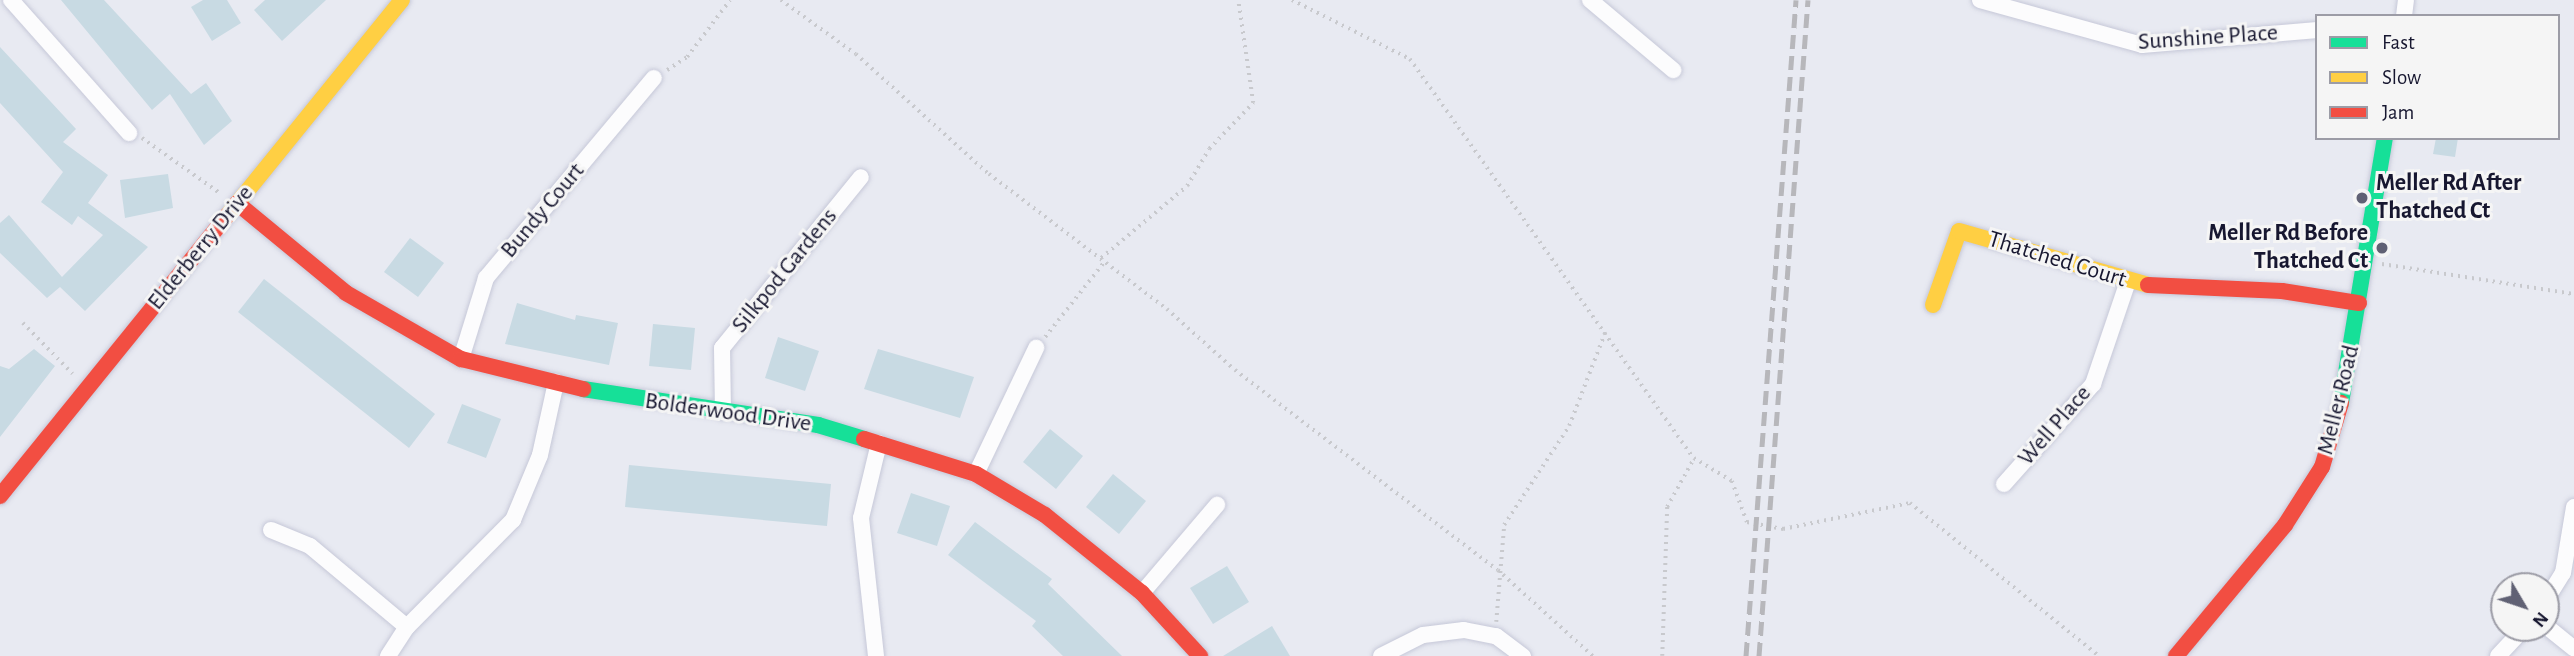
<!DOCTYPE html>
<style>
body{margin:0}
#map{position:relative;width:2574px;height:656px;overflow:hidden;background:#e8eaf2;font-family:"Alegreya Sans",sans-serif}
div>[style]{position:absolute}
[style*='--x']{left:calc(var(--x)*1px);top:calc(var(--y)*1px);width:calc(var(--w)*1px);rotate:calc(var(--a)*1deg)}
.building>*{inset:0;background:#c8dae3}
.path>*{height:3.5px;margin-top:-1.75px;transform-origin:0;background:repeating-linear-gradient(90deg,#c8c9cd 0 2px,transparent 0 7px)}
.roads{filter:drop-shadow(0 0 2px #c6c8d8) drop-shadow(0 0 2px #c6c8d8)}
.street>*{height:16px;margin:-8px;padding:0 8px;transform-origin:8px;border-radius:8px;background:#fcfcfd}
.fast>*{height:16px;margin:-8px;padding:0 8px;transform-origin:8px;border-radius:8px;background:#16e098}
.slow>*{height:16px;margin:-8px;padding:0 8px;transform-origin:8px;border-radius:8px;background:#ffcf43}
.jam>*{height:16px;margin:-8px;padding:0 8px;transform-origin:8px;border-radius:8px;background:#f24e42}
.rail>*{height:5px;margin-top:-2.5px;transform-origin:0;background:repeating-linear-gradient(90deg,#b7b7bb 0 14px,transparent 0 21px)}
.dots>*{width:19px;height:19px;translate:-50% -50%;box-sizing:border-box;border:4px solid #f5f5f5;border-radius:50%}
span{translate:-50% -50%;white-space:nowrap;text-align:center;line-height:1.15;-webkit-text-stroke:6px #f5f5f5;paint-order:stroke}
.street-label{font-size:24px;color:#171730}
.poi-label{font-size:24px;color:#171730;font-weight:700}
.left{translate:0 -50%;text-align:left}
.right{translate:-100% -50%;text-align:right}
.legend{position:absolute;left:2315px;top:14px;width:245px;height:126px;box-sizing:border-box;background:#f5f5f5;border:2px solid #9c9ca6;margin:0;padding:9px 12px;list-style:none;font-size:21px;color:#171730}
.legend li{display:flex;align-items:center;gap:14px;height:35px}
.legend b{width:35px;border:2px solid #9c9ca6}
.north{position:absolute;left:2490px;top:572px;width:70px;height:70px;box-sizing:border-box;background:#f5f5f5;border:2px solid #9c9ca6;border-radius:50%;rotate:129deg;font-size:19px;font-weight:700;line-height:28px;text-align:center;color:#171730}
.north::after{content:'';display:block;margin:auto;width:24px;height:32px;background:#606174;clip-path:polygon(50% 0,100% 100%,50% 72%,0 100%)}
</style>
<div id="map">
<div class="building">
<div style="clip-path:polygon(61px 0,104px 0,191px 94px,206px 83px,232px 121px,204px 145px,170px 94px,152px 110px)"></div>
<div style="clip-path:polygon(203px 0,227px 0,241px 23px,212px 41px,191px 7px)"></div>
<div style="clip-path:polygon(265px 0,326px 0,282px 41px,254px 10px)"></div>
<div style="clip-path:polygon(0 47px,76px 129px,63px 142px,108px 175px,88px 203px,148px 247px,85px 311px,60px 287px,47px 298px,0 253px,0 223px,9px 215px,62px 277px,103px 235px,78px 216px,72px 225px,41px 202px,63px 172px,0 103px)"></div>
<div style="clip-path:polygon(2436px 138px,2458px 138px,2455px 157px,2433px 154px)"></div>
<div style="clip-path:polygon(168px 174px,173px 208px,125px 218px,120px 180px)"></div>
<div style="clip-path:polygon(410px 238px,444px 263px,418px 297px,384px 272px)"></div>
<div style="clip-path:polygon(264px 279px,435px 414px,409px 448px,238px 312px)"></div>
<div style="clip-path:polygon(517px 303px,575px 320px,576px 315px,618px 323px,609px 365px,505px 344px)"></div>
<div style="clip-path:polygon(653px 324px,695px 328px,691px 370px,649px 366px)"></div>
<div style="clip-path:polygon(778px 337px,819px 351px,805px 391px,765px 378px)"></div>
<div style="clip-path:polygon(34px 349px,55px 366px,0 437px,0 366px,9px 369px)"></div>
<div style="clip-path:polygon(878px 349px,974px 377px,960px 418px,864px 389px)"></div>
<div style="clip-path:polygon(462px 404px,501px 419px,486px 458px,447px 443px)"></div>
<div style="clip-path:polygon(1050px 429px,1083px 456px,1056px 489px,1023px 462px)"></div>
<div style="clip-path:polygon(629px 465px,831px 484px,827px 526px,625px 507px)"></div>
<div style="clip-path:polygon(1113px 474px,1146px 501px,1119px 534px,1086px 507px)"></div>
<div style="clip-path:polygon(911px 493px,950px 506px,937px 546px,897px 533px)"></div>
<div style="clip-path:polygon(975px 522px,1052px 579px,1048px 584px,1122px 656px,1063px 656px,1032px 626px,1036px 621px,948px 555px)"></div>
<div style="clip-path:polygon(1227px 566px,1249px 602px,1213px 624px,1190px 588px)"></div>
<div style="clip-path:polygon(1272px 626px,1290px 656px,1223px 656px)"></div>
</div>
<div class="path">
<div style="--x:781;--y:0;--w:92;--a:35.8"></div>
<div style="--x:856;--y:54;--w:179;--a:42.1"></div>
<div style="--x:989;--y:174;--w:223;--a:37.2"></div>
<div style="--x:1167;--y:309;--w:91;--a:41.9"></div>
<div style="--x:1235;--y:370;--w:330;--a:37.3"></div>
<div style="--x:1498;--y:570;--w:128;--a:42.2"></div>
<div style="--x:1292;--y:0;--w:132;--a:26.6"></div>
<div style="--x:1410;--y:59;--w:490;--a:54.6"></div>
<div style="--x:1694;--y:458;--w:44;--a:31.2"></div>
<div style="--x:1732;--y:481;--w:44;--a:69.9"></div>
<div style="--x:1747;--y:522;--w:37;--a:11"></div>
<div style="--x:1783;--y:529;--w:130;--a:-11.6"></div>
<div style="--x:1910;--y:503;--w:243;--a:39"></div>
<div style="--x:667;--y:70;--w:24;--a:-33"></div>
<div style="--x:687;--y:57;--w:71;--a:-53"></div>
<div style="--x:142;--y:138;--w:97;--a:35.3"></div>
<div style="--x:1101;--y:258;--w:112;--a:-39.9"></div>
<div style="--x:1187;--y:186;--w:43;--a:-59.3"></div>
<div style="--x:1209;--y:149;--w:64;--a:-46.3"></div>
<div style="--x:1253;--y:103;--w:104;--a:-98.3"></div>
<div style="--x:2382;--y:264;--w:194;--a:8.9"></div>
<div style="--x:23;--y:323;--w:71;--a:45.6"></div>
<div style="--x:1045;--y:337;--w:97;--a:-51.7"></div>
<div style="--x:1496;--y:622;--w:97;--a:-85.3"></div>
<div style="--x:1504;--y:525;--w:118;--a:-56.7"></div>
<div style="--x:1569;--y:426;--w:103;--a:-68.9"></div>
<div style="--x:1662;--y:656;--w:149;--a:-88.1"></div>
<div style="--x:1667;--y:507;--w:56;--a:-61.1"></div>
</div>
<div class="roads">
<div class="street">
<div style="--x:11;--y:0;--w:178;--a:48.4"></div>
<div style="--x:1590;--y:0;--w:109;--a:40.1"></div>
<div style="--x:1980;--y:0;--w:168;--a:15.5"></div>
<div style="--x:2142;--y:45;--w:176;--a:-4.9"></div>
<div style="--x:2404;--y:16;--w:16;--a:-83"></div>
<div style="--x:461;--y:359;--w:85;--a:-72.8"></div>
<div style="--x:486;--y:278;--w:261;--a:-50"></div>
<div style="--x:723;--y:412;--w:64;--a:-90.9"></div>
<div style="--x:722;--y:348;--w:220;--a:-50.9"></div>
<div style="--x:976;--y:474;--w:140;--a:-64.5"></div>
<div style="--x:2004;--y:484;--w:134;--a:-48.3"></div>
<div style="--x:2093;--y:384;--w:106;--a:-71.2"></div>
<div style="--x:271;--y:530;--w:42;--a:22.3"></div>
<div style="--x:310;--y:546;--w:126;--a:39.9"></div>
<div style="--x:1142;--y:593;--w:116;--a:-49.6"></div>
<div style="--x:2546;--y:600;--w:32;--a:-58"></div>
<div style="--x:2563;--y:573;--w:67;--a:-80.5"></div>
<div style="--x:2546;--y:626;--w:36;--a:39"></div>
<div style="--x:388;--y:656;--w:35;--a:-57"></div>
<div style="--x:407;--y:627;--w:151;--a:-45.3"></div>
<div style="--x:513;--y:520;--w:70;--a:-67.4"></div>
<div style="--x:540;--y:455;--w:75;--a:-77.6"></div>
<div style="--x:876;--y:656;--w:139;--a:-96.2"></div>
<div style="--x:861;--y:518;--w:77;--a:-76.5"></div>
<div style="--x:1381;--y:656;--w:47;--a:-26.6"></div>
<div style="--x:1423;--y:635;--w:41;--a:-7"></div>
<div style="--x:1464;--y:630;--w:33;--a:11"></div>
<div style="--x:1496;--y:636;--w:34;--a:37"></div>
<div style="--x:2498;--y:656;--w:38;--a:-47"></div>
</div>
<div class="fast">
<div style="--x:583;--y:389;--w:238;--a:8.7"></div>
<div style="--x:818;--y:425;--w:48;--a:16.9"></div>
<div style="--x:2341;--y:403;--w:269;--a:-80.6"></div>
</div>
<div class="slow">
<div style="--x:227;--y:216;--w:278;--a:-51"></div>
<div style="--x:1933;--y:305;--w:78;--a:-70.6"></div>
<div style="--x:1959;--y:231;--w:197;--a:15.9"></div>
</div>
<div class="jam">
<div style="--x:237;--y:203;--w:141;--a:39.5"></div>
<div style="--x:346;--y:293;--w:133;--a:29.9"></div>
<div style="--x:461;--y:359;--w:126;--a:13.8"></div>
<div style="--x:2148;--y:285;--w:134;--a:2.6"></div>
<div style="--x:2282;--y:291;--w:78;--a:8.9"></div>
<div style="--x:864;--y:439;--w:117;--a:17.4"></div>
<div style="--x:976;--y:474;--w:80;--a:30.7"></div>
<div style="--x:1045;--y:515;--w:124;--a:38.8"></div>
<div style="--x:1142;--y:593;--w:86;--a:47.4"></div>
<div style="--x:0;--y:496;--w:360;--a:-51"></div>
<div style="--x:2176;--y:656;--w:170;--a:-50.2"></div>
<div style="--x:2285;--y:525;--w:69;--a:-57.5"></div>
<div style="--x:2322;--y:467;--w:67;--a:-73.5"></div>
</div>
</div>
<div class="rail">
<div style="--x:1746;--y:656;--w:658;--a:-85.64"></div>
<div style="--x:1759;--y:656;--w:658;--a:-85.73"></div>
</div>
<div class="dots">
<div style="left:2362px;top:198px;background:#606174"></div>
<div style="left:2382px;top:248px;background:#606174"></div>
</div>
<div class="street-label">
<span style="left:2208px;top:38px;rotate:-4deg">Sunshine Place</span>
<span style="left:543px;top:211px;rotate:-50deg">Bundy Court</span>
<span style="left:201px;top:248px;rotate:-51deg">Elderberry Drive</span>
<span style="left:2057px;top:260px;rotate:17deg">Thatched Court</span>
<span style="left:785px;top:271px;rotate:-51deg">Silkpod Gardens</span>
<span style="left:2339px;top:400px;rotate:-76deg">Meller Road</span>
<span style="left:728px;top:413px;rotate:8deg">Bolderwood Drive</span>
<span style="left:2055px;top:426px;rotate:-49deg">Well Place</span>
</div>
<div class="poi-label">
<span class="left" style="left:2376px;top:198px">Meller Rd After<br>Thatched Ct</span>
<span class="right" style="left:2368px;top:248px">Meller Rd Before<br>Thatched Ct</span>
</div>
<ul class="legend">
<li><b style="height:9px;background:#16e098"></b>Fast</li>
<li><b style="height:9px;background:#ffcf43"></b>Slow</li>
<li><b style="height:9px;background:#f24e42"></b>Jam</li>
</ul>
<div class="north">N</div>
</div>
